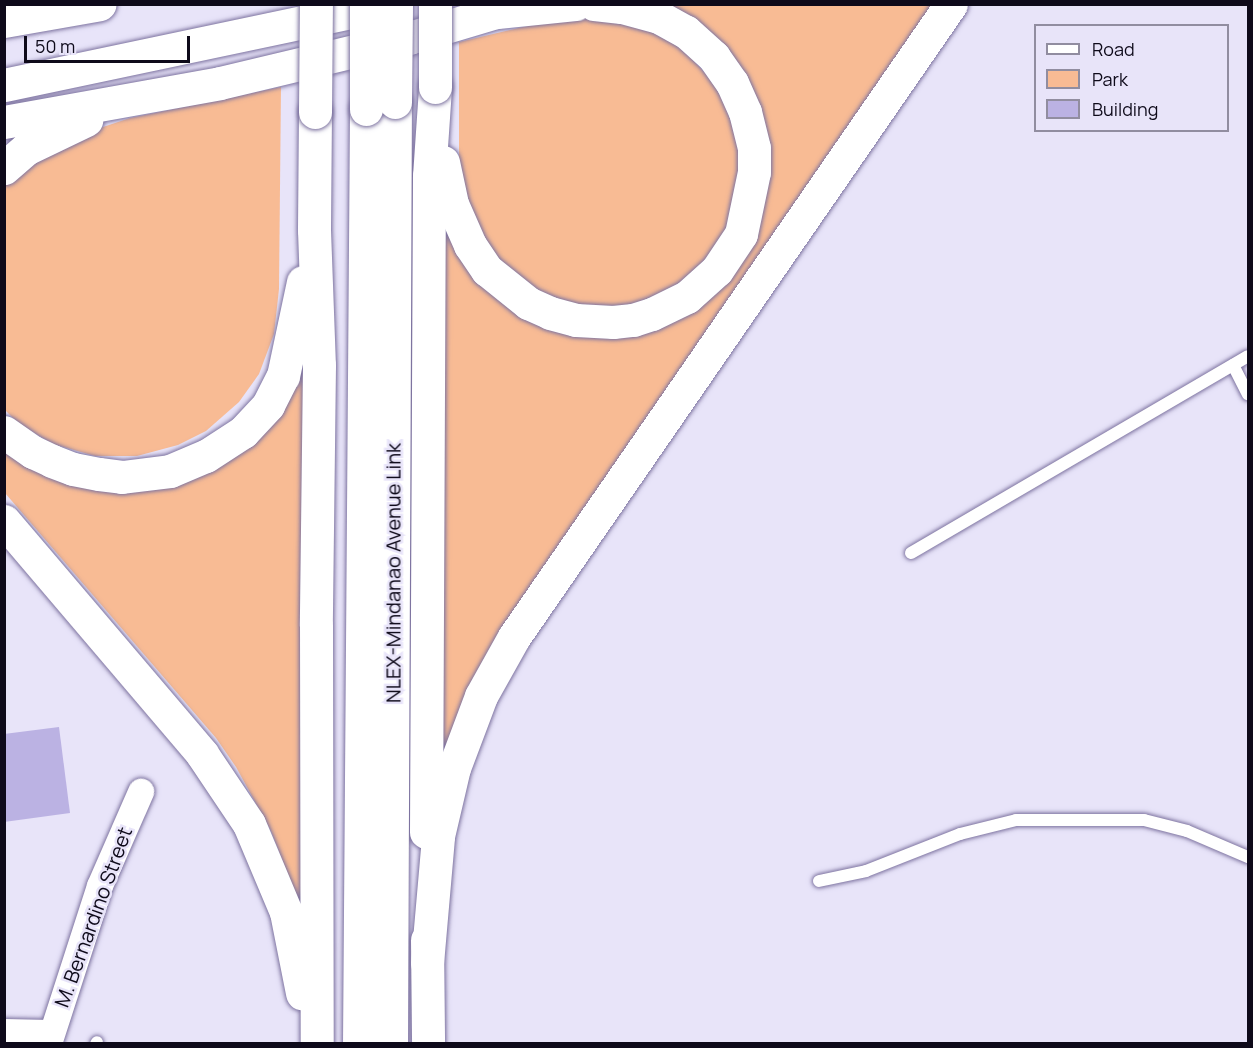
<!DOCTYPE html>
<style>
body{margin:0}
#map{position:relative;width:1253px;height:1048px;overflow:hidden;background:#e8e4f9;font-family:Manrope,sans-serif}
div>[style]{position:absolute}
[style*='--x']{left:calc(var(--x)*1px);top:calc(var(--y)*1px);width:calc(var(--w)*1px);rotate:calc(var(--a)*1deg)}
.green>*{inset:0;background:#f8bb94}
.building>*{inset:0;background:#bbb2e3}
.roads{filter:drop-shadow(0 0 2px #7d73a0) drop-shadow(0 0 2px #7d73a0)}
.service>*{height:12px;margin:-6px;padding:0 6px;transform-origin:6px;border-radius:6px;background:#fff}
.minor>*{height:26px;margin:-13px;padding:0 13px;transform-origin:13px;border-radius:13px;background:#fff}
.motorway>*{height:33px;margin:-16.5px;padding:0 16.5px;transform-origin:16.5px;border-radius:16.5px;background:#fff}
.bridges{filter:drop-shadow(0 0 2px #7d73a0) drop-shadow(0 0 2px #7d73a0)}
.motorway-bridge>*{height:33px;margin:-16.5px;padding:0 16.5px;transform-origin:16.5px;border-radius:16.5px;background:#fff}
span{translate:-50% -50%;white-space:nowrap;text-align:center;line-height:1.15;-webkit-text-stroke:5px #e8e4f9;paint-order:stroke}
.street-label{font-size:20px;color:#0e0a1a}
.frame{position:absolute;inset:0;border:6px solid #0e0a1a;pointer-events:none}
.legend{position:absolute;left:1034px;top:24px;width:195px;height:108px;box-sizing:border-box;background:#e8e4f9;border:2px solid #918da0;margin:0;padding:8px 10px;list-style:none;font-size:18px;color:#0e0a1a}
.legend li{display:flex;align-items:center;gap:12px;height:30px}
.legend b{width:30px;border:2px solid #918da0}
.scale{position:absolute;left:24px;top:36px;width:166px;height:27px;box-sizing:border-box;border:3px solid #0e0a1a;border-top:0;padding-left:8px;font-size:18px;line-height:21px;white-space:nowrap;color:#0e0a1a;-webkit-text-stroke:4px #e8e4f9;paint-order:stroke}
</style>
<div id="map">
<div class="green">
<div style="clip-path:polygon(642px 5px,934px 5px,605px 488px,432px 800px,435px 178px,462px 250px,575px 328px,725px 275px,752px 108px)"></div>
<div style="clip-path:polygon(587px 18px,618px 20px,654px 29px,677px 43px,720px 89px,741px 152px,730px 228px,687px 282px,632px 309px,553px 304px,480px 246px,459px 174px,459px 42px,557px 19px)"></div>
<div style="clip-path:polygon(281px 87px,279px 289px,274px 334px,259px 374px,239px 402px,206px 431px,178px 445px,137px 456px,95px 456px,53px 444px,19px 424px,5px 410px,5px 177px,76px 136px,130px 118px)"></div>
<div style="clip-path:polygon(306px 311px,310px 956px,295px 893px,271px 831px,236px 767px,216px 738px,5px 493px,4px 444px,70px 479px,247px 439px)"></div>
</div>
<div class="building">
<div style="clip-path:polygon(59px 727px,70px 813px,4px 822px,4px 734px)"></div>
</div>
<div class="roads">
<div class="service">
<div style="--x:1233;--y:365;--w:33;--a:63"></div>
<div style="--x:911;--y:553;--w:390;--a:-30.3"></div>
<div style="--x:819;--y:881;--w:48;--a:-12"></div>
<div style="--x:866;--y:871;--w:101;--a:-21.5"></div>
<div style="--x:960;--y:834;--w:58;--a:-14"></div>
<div style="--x:1016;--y:820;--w:128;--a:0"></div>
<div style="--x:1144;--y:820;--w:44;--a:14.3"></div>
<div style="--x:1187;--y:831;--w:66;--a:23.1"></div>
<div style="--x:96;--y:1044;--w:2;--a:-63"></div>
</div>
<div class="minor">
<div style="--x:4;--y:1032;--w:47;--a:1.2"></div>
<div style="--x:49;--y:1044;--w:166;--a:-72.1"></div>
<div style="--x:100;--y:886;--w:103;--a:-66.4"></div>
</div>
<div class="motorway">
<div style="--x:499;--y:12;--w:77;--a:-5.9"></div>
<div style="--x:4;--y:21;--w:97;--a:-10"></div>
<div style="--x:4;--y:85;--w:394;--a:-11.9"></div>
<div style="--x:315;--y:112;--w:118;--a:90.5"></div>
<div style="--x:314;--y:230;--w:135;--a:87.9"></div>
<div style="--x:319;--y:365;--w:260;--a:90.7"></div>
<div style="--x:316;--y:625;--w:419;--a:89.9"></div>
<div style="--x:4;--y:122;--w:219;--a:-10.2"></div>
<div style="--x:220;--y:83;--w:194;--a:-13.4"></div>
<div style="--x:409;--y:38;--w:118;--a:-16.7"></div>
<div style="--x:443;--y:162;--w:43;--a:77.9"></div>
<div style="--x:452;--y:204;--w:45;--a:66.3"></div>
<div style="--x:470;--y:245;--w:30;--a:56"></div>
<div style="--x:487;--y:270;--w:53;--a:38.8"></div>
<div style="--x:528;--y:303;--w:24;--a:24"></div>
<div style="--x:550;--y:313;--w:27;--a:15"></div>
<div style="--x:576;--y:320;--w:37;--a:3"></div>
<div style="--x:613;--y:322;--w:20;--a:-6"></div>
<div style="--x:633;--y:320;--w:20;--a:-18"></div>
<div style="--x:652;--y:314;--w:39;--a:-26"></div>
<div style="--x:687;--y:297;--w:40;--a:-42"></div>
<div style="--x:717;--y:270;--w:43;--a:-56.3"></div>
<div style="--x:741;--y:234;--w:63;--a:-78.2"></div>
<div style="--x:754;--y:172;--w:24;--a:-90"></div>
<div style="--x:754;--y:148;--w:37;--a:-104"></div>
<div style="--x:745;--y:112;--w:32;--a:-114"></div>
<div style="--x:732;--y:83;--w:32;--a:-125"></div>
<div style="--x:714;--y:57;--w:38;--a:-138"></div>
<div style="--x:686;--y:32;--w:31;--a:-151"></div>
<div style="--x:659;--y:17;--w:39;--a:-165"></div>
<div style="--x:621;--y:7;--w:27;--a:-174"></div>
<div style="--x:4;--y:168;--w:29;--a:-41"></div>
<div style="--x:26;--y:149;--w:67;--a:-25.8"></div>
<div style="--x:4;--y:432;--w:35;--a:35"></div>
<div style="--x:33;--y:452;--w:21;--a:25"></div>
<div style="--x:52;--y:461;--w:22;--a:21"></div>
<div style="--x:73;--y:469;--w:26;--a:11"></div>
<div style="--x:99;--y:474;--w:23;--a:7"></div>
<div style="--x:122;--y:477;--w:48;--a:-7.1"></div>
<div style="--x:170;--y:471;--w:39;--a:-23"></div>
<div style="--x:206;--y:456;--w:44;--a:-33"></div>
<div style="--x:243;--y:432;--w:37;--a:-47"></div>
<div style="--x:268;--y:405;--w:33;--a:-63"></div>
<div style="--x:283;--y:376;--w:96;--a:-78"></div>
<div style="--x:4;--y:521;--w:306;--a:49.6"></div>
<div style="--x:202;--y:754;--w:84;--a:56.1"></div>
<div style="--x:249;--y:824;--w:95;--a:67.2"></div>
<div style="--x:286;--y:912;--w:83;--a:78.8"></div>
<div style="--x:426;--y:832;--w:656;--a:-89.74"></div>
<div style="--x:429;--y:176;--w:89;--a:-86.1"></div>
<div style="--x:427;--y:940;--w:104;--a:89.4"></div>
<div style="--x:427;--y:963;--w:127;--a:-85"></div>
<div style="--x:438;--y:836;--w:70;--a:-76.8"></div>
<div style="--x:454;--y:768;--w:77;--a:-69.4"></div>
<div style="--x:481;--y:696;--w:68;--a:-60.8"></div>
<div style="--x:514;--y:637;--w:769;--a:-55.38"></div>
<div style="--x:359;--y:1044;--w:935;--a:-89.57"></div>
<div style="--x:391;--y:1044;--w:942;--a:-89.76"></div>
</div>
</div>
<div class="bridges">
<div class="motorway-bridge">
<div style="--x:366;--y:4;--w:105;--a:90"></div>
<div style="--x:435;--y:87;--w:83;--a:-90"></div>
<div style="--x:395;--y:102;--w:98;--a:-89.4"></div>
<div style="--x:315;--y:112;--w:108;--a:-89.5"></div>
</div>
</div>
<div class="street-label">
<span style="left:393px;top:573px;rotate:-90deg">NLEX-Mindanao Avenue Link</span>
<span style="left:93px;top:917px;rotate:-70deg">M. Bernardino Street</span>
</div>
<div class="frame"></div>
<ul class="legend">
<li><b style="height:8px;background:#fff"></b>Road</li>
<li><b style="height:16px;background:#f8bb94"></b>Park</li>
<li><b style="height:16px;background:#bbb2e3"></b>Building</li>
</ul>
<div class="scale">50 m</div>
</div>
